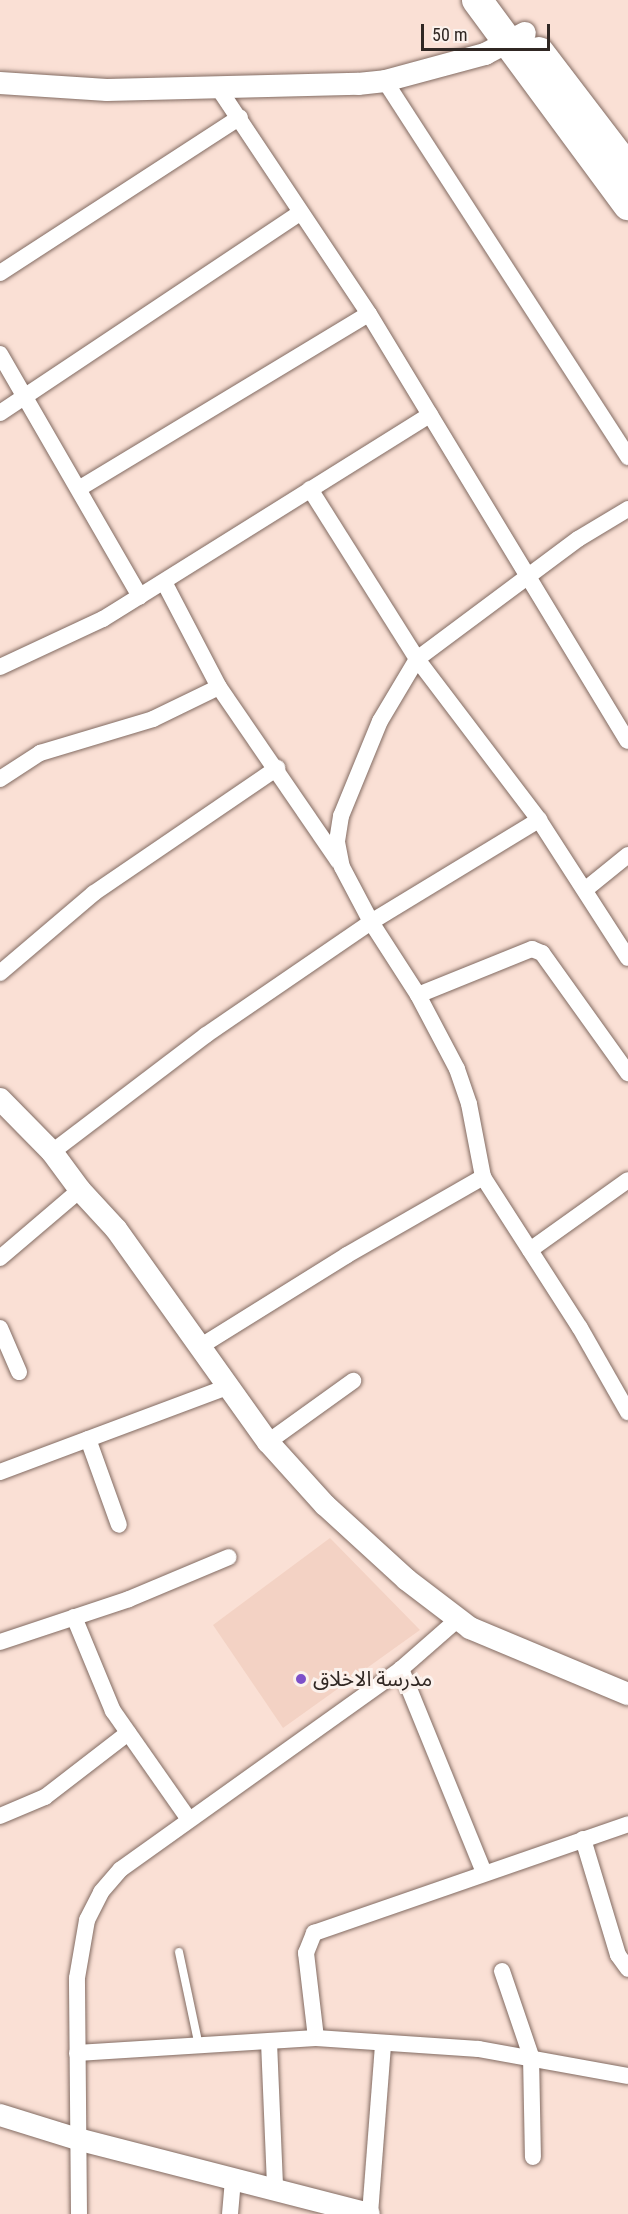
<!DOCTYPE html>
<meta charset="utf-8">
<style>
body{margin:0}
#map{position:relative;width:628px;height:2214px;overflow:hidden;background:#fae0d5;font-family:"Roboto Condensed","Noto Sans Arabic",sans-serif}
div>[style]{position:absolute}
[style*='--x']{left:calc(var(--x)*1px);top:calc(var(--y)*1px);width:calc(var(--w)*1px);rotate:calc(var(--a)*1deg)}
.built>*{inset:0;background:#f3d2c4}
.roads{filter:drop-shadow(0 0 2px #826b62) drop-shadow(0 0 2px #826b62)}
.lane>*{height:8px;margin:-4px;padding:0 4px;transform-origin:4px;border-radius:4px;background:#fff}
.street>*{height:16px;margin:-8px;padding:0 8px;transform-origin:8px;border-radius:8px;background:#fff}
.secondary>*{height:22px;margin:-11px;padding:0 11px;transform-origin:11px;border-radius:11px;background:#fff}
.highway>*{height:30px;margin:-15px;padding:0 15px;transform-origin:15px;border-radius:15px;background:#fff}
.dots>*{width:16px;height:16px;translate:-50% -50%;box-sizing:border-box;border:3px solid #fbf1ec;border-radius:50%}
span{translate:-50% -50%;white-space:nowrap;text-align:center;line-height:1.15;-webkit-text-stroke:6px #fbf1ec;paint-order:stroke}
.poi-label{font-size:21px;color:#302723}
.left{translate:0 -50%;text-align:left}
.scale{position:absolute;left:421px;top:24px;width:129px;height:27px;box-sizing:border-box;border:3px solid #302723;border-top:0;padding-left:8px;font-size:18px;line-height:21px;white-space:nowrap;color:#302723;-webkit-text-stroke:4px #fbf1ec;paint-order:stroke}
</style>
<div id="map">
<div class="built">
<div style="clip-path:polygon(330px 1538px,420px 1630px,283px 1728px,213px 1625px)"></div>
</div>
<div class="roads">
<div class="lane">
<div style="--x:179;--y:1952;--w:96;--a:78"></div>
</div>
<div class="street">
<div style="--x:385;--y:81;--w:448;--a:57.1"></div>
<div style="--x:217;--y:86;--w:274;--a:56.3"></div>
<div style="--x:369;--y:314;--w:499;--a:58.8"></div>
<div style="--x:0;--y:273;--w:286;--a:-33"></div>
<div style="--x:0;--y:354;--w:280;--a:60"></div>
<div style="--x:140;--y:596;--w:342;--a:-32"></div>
<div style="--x:0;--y:413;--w:361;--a:-33.7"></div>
<div style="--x:80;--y:488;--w:337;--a:-31.1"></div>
<div style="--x:310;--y:489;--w:201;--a:57.8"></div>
<div style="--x:417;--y:659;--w:202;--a:52.8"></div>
<div style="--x:539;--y:820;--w:164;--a:57.2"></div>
<div style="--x:628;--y:509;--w:58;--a:149"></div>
<div style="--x:578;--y:539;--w:201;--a:143.3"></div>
<div style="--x:417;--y:659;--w:72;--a:120.8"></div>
<div style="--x:380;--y:721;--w:103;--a:112.3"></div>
<div style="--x:341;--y:816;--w:26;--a:99"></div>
<div style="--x:337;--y:842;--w:25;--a:79"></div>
<div style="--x:342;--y:867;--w:62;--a:62.2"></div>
<div style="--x:371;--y:922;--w:87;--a:57.2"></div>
<div style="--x:418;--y:995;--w:84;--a:62.2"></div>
<div style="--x:457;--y:1069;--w:37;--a:71"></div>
<div style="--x:469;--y:1104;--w:74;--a:79.1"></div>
<div style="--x:483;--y:1177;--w:179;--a:57.3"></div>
<div style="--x:580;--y:1328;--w:97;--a:60.3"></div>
<div style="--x:164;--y:582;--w:119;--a:62.4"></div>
<div style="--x:219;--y:687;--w:211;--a:55.6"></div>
<div style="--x:0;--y:667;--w:114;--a:-25"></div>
<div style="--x:103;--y:619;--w:44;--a:-31.9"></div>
<div style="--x:0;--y:779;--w:48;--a:-33"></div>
<div style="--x:40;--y:753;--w:118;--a:-16.7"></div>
<div style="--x:153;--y:719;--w:73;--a:-25.9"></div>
<div style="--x:586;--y:889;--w:54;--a:-39"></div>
<div style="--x:0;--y:973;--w:123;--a:-40.4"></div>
<div style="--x:94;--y:893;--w:222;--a:-34.3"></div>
<div style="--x:418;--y:995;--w:123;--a:-22"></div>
<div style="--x:532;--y:949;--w:11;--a:22"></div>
<div style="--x:542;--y:953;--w:148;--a:54.4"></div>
<div style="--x:52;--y:1152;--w:193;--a:-37.2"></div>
<div style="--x:206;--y:1035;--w:200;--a:-34.4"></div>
<div style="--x:371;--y:922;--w:197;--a:-31.3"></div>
<div style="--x:530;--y:1250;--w:120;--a:-35.5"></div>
<div style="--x:0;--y:1258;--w:105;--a:-40.4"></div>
<div style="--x:0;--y:1328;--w:48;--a:66.6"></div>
<div style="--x:201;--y:1346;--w:172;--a:-31.9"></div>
<div style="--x:347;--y:1255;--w:157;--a:-29.8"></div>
<div style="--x:88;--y:1439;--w:91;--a:70.2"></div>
<div style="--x:268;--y:1442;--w:105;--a:-35.7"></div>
<div style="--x:0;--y:1472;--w:246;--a:-20.5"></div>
<div style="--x:74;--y:1617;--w:102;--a:67.5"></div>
<div style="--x:113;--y:1711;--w:131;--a:55"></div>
<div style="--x:0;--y:1642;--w:136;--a:-18.4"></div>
<div style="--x:129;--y:1599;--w:108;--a:-22.8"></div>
<div style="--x:401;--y:1669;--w:219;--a:67.8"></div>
<div style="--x:0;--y:1816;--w:49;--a:-22.9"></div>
<div style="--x:45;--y:1797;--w:105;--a:-37.6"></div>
<div style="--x:583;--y:1839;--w:121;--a:73.2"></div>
<div style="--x:618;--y:1955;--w:17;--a:54"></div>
<div style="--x:502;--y:1971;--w:90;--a:71.2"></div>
<div style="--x:531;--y:2056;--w:101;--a:88.9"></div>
<div style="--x:316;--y:2038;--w:86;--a:-96.7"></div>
<div style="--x:306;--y:1953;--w:22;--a:-68"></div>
<div style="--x:314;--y:1933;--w:332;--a:-19.1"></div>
<div style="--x:269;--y:2042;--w:146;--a:87.6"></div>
<div style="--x:77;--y:2053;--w:239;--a:-3.6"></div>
<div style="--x:316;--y:2038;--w:163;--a:3.9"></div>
<div style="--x:479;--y:2049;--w:151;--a:10.3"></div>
<div style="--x:79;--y:2214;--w:236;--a:-90.5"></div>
<div style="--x:77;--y:1978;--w:59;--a:-80.2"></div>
<div style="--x:87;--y:1920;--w:31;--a:-63"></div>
<div style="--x:101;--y:1892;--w:30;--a:-49"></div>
<div style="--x:121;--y:1869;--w:344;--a:-35.5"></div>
<div style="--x:401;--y:1669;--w:74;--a:-41.2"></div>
<div style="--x:230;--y:2214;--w:36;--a:-85"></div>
<div style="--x:370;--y:2214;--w:170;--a:-85.6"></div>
</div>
<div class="secondary">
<div style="--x:0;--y:83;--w:107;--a:3.7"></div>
<div style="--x:107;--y:90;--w:251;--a:-1.4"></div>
<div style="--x:358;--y:84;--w:27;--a:-6"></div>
<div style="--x:385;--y:81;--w:104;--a:-15.1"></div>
<div style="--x:485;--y:54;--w:45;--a:-27.7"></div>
<div style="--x:0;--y:1099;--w:74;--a:45.5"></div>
<div style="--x:52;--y:1152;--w:47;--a:53.6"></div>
<div style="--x:80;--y:1190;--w:53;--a:47.3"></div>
<div style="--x:116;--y:1229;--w:262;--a:54.5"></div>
<div style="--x:268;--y:1442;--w:85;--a:47.9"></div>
<div style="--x:325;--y:1505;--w:111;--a:42.4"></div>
<div style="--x:407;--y:1580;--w:79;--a:37.3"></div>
<div style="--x:470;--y:1628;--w:171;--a:22.7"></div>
<div style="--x:0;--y:2115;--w:85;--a:17.2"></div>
<div style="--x:81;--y:2140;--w:297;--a:14.4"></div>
</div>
<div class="highway">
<div style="--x:477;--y:0;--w:255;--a:53.6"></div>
<div style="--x:539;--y:52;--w:147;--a:52.7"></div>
</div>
</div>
<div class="dots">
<div style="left:301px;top:1679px;background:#7d50c9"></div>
</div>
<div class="poi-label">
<span class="left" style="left:313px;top:1679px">مدرسة الاخلاق</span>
</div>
<div class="scale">50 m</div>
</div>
